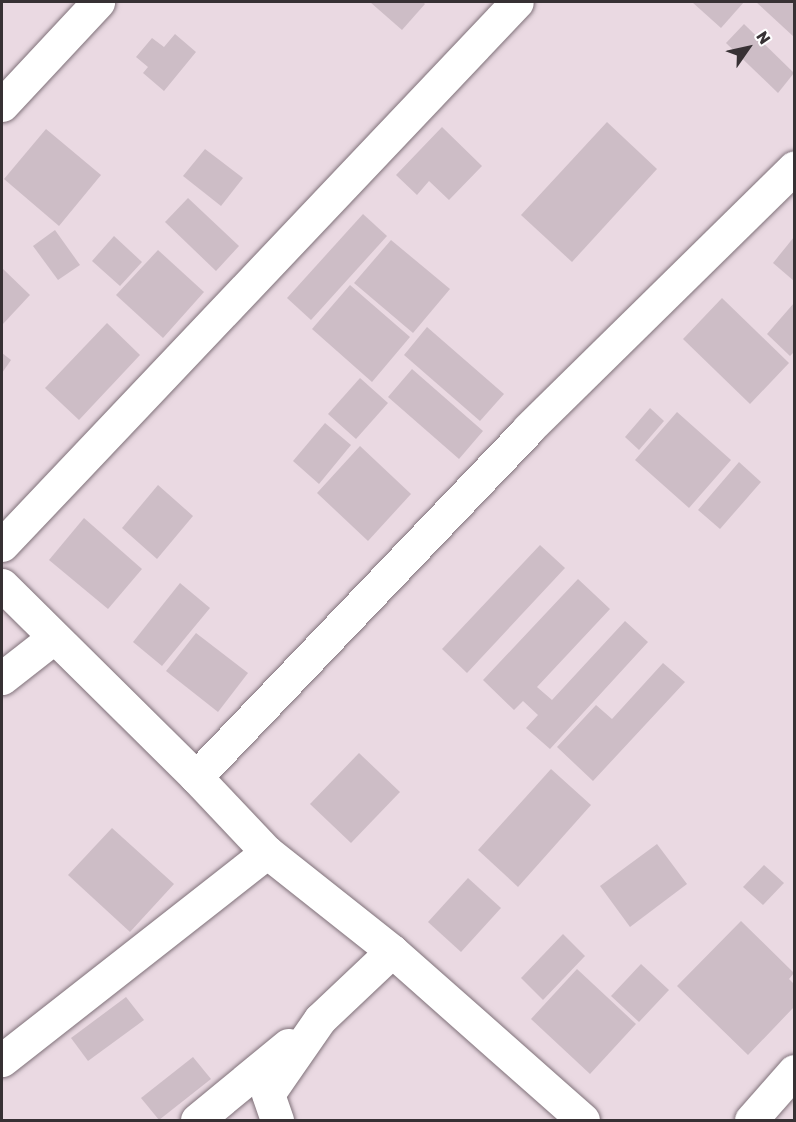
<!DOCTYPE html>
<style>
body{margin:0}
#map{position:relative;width:796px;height:1122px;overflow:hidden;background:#ead9e2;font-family:Rubik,sans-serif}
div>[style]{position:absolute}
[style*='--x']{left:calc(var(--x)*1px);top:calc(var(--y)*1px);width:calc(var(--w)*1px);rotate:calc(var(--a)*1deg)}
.building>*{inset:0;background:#cdbdc6}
.roads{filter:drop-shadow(0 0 2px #7f7179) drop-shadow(0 0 2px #7f7179)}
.minor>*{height:33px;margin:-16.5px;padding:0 16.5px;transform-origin:16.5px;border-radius:16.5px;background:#fff}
span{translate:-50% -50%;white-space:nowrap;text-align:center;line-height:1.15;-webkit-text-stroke:4.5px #fff;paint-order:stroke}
.frame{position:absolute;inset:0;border:3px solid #373134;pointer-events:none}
.north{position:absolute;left:718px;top:18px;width:60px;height:60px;-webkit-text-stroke:4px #fff;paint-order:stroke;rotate:56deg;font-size:16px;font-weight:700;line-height:24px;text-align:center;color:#373134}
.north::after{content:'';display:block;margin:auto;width:21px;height:27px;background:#373134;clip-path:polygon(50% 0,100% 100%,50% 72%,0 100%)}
</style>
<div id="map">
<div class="building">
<div style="clip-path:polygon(370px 2px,423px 2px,425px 4px,402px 30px)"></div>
<div style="clip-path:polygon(692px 2px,744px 2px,721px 28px)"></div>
<div style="clip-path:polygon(756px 2px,794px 2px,794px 37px)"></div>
<div style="clip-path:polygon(744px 24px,794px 73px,778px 93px,726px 43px)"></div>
<div style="clip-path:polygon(175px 34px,196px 52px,164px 91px,143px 73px,148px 67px,136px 57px,152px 38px,164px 47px)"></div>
<div style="clip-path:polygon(607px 122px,657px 169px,572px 262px,521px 215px)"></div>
<div style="clip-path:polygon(442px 127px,482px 166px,449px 200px,429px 181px,417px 195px,396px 175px)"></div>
<div style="clip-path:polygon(46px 129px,101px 175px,59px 226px,4px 179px)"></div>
<div style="clip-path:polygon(205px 149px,243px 178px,221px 206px,183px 176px)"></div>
<div style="clip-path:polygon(188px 198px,239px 246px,216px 271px,165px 222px)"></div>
<div style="clip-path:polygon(363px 214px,387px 236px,311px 320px,287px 298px)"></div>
<div style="clip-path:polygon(55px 230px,80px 265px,58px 280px,33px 246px)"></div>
<div style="clip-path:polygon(114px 236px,142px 262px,120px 286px,92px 261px)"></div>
<div style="clip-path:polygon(794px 237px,794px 281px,773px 263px)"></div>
<div style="clip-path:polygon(391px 240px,450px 289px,413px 333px,354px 283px)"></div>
<div style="clip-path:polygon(158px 250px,204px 292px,163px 338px,116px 295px)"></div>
<div style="clip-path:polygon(2px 268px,30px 295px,2px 325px)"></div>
<div style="clip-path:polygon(350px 285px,410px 337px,372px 382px,312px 329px)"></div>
<div style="clip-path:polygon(722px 298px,789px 363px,750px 404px,683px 339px)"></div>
<div style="clip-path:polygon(794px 303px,794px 352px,790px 356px,767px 334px)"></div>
<div style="clip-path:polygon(107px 323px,140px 355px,79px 420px,45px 388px)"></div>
<div style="clip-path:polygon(427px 327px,504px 394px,480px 421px,404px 355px)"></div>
<div style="clip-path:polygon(2px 353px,11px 360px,2px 373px)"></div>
<div style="clip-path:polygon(412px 369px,483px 431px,459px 459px,388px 397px)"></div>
<div style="clip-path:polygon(360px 378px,388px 403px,356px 439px,328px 414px)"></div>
<div style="clip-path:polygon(650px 408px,664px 421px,639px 450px,625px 437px)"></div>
<div style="clip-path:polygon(677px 412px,731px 460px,689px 508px,635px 460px)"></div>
<div style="clip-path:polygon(325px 423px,351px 445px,319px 484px,293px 461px)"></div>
<div style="clip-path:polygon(360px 446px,411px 494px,368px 541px,317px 493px)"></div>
<div style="clip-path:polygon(739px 462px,761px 482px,720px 529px,698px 510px)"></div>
<div style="clip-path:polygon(158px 485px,193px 516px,157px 559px,122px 528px)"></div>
<div style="clip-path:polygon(84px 518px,142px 569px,108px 609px,49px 560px)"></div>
<div style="clip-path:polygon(540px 545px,565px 568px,467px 673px,442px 649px)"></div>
<div style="clip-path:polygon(578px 579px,610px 609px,537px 687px,552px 700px,625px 621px,648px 642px,550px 749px,526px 728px,538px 715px,523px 701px,514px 710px,483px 680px)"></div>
<div style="clip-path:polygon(180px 583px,210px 608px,162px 666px,133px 642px)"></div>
<div style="clip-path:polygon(196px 633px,248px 673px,218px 712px,166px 671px)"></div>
<div style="clip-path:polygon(663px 663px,685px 682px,593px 781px,557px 747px,596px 705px,612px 719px)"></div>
<div style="clip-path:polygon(359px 753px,400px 792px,351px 843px,310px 804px)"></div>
<div style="clip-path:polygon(551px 769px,591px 805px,518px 887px,478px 850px)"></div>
<div style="clip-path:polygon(112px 828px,174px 884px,130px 932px,68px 875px)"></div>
<div style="clip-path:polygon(657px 844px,687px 884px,630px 927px,600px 886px)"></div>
<div style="clip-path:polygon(764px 865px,784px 883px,763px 905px,743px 887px)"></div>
<div style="clip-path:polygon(468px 878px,501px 908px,461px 952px,428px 922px)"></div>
<div style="clip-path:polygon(741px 921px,794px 973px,789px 979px,794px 984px,794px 1007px,748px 1055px,677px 986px)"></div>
<div style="clip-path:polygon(563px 934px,585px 956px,543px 1000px,521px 978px)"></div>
<div style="clip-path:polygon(641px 964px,669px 990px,639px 1022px,611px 996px)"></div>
<div style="clip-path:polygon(577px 969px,636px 1024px,590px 1074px,531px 1019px)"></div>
<div style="clip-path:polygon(126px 997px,144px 1020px,88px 1061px,71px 1038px)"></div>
<div style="clip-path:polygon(193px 1057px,211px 1079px,159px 1120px,141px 1098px)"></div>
</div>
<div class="roads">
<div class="minor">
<div style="--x:2;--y:105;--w:141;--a:-47"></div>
<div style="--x:2;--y:545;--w:748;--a:-46.52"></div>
<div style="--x:2;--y:585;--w:273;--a:44.7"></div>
<div style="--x:196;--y:777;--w:103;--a:46.6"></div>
<div style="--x:267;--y:852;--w:159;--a:38.4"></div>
<div style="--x:392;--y:951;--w:99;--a:136.6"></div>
<div style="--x:320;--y:1019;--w:91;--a:124.7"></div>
<div style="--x:268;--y:1094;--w:28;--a:71"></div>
<div style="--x:2;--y:678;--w:65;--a:-38.1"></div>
<div style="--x:196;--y:777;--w:481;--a:-46.3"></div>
<div style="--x:528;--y:429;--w:373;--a:-44.5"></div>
<div style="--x:392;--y:951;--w:255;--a:41.5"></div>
<div style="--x:2;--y:1060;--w:337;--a:-38.1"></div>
<div style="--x:197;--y:1120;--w:118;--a:-39.5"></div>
<div style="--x:751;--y:1120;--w:65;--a:-48.7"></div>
</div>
</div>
<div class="frame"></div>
<div class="north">N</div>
</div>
